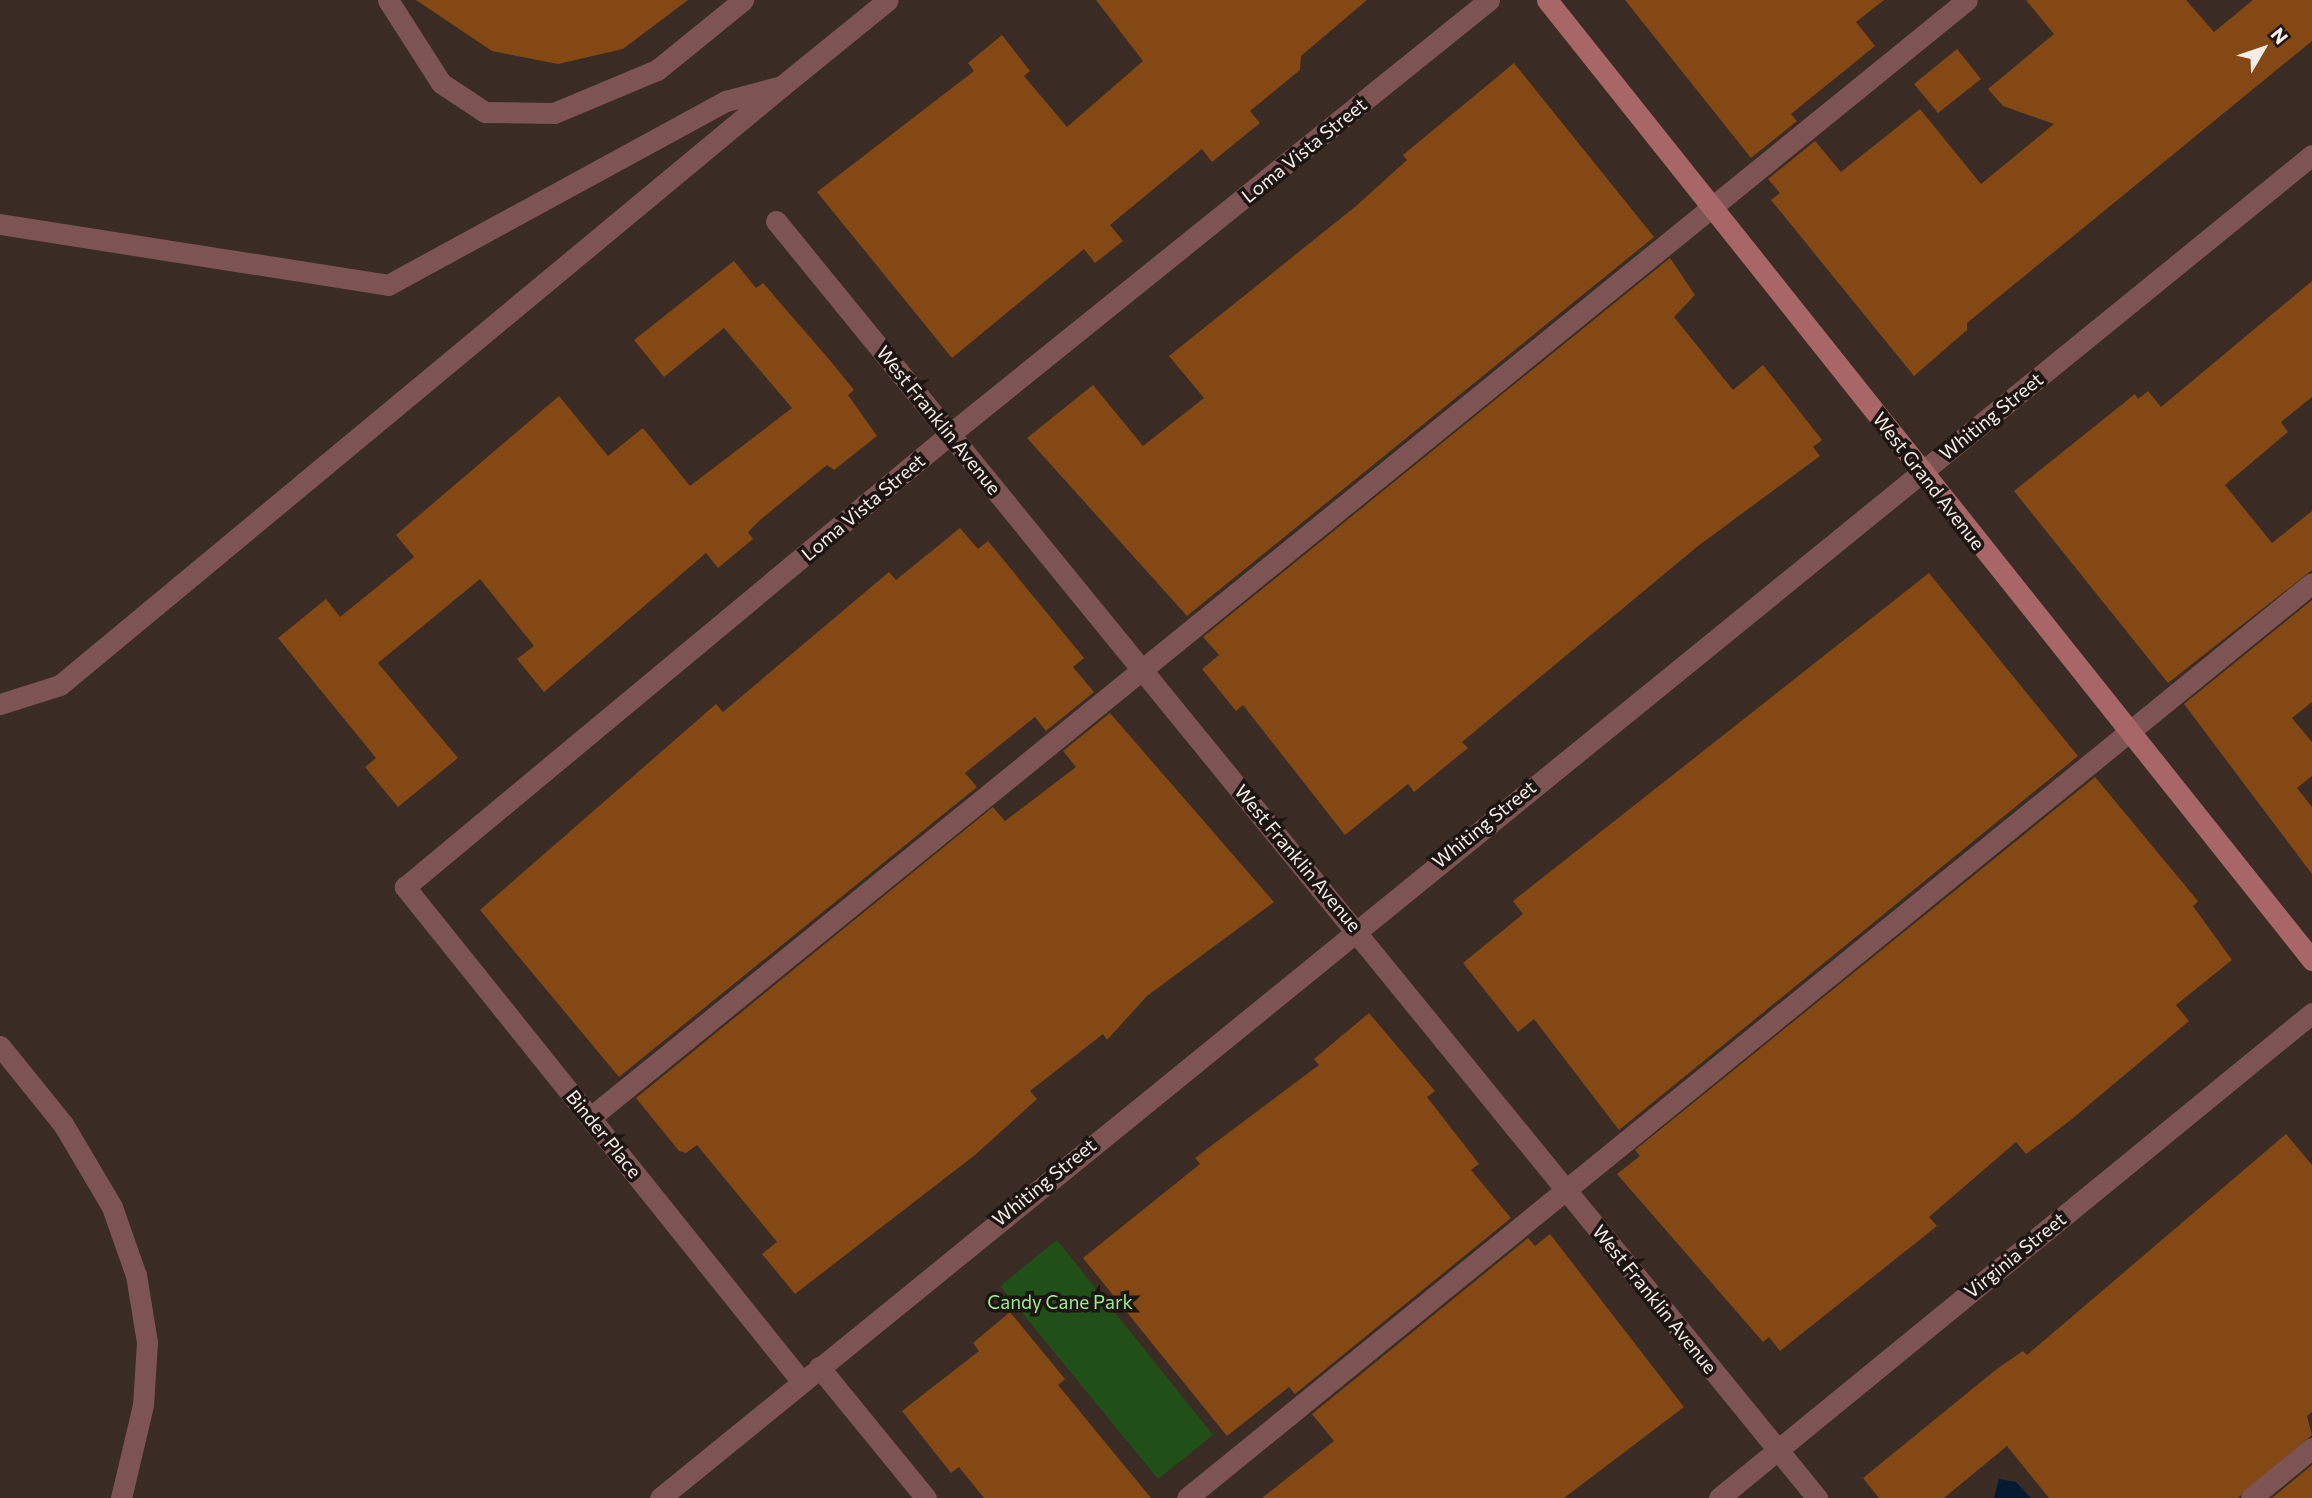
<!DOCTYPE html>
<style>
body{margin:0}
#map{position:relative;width:2312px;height:1498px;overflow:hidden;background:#3a2b24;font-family:Commissioner,sans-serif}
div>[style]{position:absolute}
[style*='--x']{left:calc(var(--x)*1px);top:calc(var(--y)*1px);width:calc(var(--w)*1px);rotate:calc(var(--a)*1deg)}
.green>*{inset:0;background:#214f18}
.water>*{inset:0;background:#061b31}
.building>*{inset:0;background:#834814}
.service>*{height:21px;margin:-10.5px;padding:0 10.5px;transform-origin:10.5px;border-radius:10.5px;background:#7e5354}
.minor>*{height:21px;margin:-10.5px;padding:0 10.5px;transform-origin:10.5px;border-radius:10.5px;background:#7e5354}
.tertiary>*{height:21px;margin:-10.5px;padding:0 10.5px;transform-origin:10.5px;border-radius:10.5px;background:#7e5354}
.secondary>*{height:21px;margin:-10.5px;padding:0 10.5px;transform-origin:10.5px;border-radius:10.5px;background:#a96668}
span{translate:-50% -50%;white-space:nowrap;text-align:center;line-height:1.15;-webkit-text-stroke:7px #1c1512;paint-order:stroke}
.street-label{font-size:19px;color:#f6ece8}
.park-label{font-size:19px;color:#99ee89}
.north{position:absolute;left:2228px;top:14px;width:70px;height:70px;-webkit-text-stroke:5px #1c1512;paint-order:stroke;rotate:51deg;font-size:19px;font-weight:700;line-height:28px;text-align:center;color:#f6ece8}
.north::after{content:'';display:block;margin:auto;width:24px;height:32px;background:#f6ece8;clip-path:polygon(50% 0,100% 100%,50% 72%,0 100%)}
</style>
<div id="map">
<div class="green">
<div style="clip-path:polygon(1057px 1240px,1213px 1435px,1158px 1479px,1000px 1286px)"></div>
</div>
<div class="water">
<div style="clip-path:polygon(1999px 1479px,2016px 1482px,2031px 1498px,1994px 1498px)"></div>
</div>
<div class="building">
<div style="clip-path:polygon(416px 0,688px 0,623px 49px,558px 64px,492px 51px)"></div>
<div style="clip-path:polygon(1096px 0,1367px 0,1301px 56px,1300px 70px,1250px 111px,1260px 123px,1212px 162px,1202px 149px,1110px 225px,1123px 241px,1095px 263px,1084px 249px,952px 358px,817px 192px,974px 71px,968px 63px,1002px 35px,1030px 71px,1024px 76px,1067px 127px,1143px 61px)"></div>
<div style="clip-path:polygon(1625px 0,1884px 0,1856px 22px,1875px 46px,1791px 114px,1797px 121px,1751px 158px)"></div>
<div style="clip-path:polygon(2026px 0,2186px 0,2214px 32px,2253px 0,2312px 0,2312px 41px,1967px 323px,1967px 330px,1914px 376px,1771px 200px,1780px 193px,1768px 179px,1815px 141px,1841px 172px,1920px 109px,1981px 184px,2054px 124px,2003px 106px,1988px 89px,2054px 34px)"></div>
<div style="clip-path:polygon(1957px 49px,1981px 79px,1938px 113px,1914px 84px)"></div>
<div style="clip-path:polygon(1514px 63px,1654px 237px,1187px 616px,1027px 438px,1093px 385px,1143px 446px,1204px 398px,1169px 356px,1356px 206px,1407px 160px,1403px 155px)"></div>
<div style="clip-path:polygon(1670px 258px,1695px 295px,1674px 317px,1733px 390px,1763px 365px,1822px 440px,1813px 447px,1820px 456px,1698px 546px,1462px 742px,1468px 748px,1414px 792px,1408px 784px,1345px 835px,1243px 705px,1236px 711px,1202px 669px,1219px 655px,1203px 637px)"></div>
<div style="clip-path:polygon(734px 261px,756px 288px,763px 283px,828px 358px,854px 390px,848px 395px,877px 436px,834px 470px,827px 465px,760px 520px,748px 532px,753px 539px,718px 568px,706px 553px,544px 692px,517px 659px,534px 646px,480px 579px,378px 663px,458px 758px,398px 807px,365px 767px,376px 758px,278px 638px,326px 599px,340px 617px,414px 557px,396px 535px,559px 396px,608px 456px,643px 428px,690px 486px,792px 408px,724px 328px,664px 377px,634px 340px)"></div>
<div style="clip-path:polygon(2312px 281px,2312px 397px,2281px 422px,2288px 432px,2225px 485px,2272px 543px,2312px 511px,2312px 570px,2168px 683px,2014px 491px,2135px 394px,2138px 399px,2148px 391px,2161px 407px)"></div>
<div style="clip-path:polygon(960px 528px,978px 549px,988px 541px,1084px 658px,1073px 667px,1094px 692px,1046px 731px,1035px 717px,965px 773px,977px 787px,619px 1077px,480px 910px,716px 704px,723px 712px,889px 572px,896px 580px)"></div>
<div style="clip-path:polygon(1929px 573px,2078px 756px,1619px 1130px,1534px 1019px,1518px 1032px,1463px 963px,1523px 914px,1513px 901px)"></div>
<div style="clip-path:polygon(2312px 600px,2312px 702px,2292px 718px,2312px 742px,2312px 776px,2297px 788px,2312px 807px,2312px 874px,2184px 704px)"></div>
<div style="clip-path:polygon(1110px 713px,1274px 902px,1147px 996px,1107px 1040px,1103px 1034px,1030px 1091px,1037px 1099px,975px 1155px,795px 1294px,762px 1254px,777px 1242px,697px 1145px,686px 1153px,679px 1151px,636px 1098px,993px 807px,1005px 821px,1076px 767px,1063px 751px)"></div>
<div style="clip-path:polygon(2095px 777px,2198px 901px,2193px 906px,2232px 960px,2176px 1005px,2189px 1021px,2072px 1119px,2026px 1154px,2016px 1142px,1929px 1217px,1937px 1226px,1780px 1351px,1769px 1337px,1763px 1342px,1617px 1174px,1640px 1156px,1635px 1150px)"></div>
<div style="clip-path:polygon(1369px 1013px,1435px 1091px,1427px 1097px,1479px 1164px,1471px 1170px,1511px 1218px,1295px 1394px,1289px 1387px,1227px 1436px,1083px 1258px,1200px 1164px,1195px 1158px,1319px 1065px,1314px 1059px)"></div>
<div style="clip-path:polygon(2286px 1134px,2312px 1165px,2312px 1412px,2307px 1416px,2312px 1435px,2238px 1498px,2049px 1498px,2007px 1446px,1944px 1498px,1879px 1498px,1863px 1478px,1998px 1368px,2023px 1351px,2027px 1355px)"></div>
<div style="clip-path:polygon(1550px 1234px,1684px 1407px,1564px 1498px,1262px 1498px,1334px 1441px,1312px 1414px,1528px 1238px,1535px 1246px)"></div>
<div style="clip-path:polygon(1010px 1312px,1065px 1379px,1058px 1385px,1151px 1498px,984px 1498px,959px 1467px,951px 1473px,902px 1411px,979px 1351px,973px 1343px)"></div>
<div style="clip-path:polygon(2312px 1465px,2312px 1498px,2272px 1498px)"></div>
</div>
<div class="service">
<div style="--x:388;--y:0;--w:98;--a:57.4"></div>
<div style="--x:441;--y:83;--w:53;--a:33.4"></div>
<div style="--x:485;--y:112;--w:69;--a:0.8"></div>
<div style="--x:554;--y:113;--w:112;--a:-22.7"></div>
<div style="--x:657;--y:70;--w:111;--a:-39.1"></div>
<div style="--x:0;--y:224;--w:393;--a:8.9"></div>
<div style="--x:388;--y:285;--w:385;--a:-28.6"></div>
<div style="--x:726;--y:101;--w:58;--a:-15"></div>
<div style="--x:782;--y:86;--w:136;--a:-39.1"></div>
<div style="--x:0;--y:704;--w:63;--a:-17.6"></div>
<div style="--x:60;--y:685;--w:938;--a:-39.68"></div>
<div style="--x:0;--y:1046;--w:100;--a:51.1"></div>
<div style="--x:63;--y:1124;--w:96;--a:59.4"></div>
<div style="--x:112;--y:1207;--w:72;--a:70.6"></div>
<div style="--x:136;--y:1275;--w:68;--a:80.7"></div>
<div style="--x:147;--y:1342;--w:63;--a:93.6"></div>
<div style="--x:143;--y:1405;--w:96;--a:103.3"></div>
<div style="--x:591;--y:1117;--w:1772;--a:-39.07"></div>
<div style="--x:1187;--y:1498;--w:1450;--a:-39.12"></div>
<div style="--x:2251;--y:1498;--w:79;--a:-39.3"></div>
</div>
<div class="minor">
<div style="--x:776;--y:221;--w:1648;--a:50.81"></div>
<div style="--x:819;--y:1367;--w:169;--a:50.8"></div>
<div style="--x:802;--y:1382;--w:635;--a:-128.73"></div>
<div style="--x:405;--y:887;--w:709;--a:-39.73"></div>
<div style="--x:950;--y:434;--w:692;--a:-38.84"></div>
<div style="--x:660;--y:1498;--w:2129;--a:-39.11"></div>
</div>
<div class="tertiary">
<div style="--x:1719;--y:1498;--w:766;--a:-39.28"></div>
</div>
<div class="secondary">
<div style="--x:1547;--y:0;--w:1228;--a:51.45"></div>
</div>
<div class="street-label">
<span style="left:1304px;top:150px;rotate:-39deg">Loma Vista Street</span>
<span style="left:1991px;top:416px;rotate:-39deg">Whiting Street</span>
<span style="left:939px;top:420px;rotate:51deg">West Franklin Avenue</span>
<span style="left:1929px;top:481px;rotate:52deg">West Grand Avenue</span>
<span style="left:863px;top:507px;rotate:-40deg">Loma Vista Street</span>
<span style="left:1484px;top:824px;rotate:-39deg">Whiting Street</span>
<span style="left:1298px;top:858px;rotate:50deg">West Franklin Avenue</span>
<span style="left:604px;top:1134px;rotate:51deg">Binder Place</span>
<span style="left:1044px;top:1182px;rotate:-39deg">Whiting Street</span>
<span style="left:2015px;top:1255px;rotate:-39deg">Virginia Street</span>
<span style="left:1655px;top:1299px;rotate:51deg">West Franklin Avenue</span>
</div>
<div class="park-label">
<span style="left:1060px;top:1302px">Candy Cane Park</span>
</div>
<div class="north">N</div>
</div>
